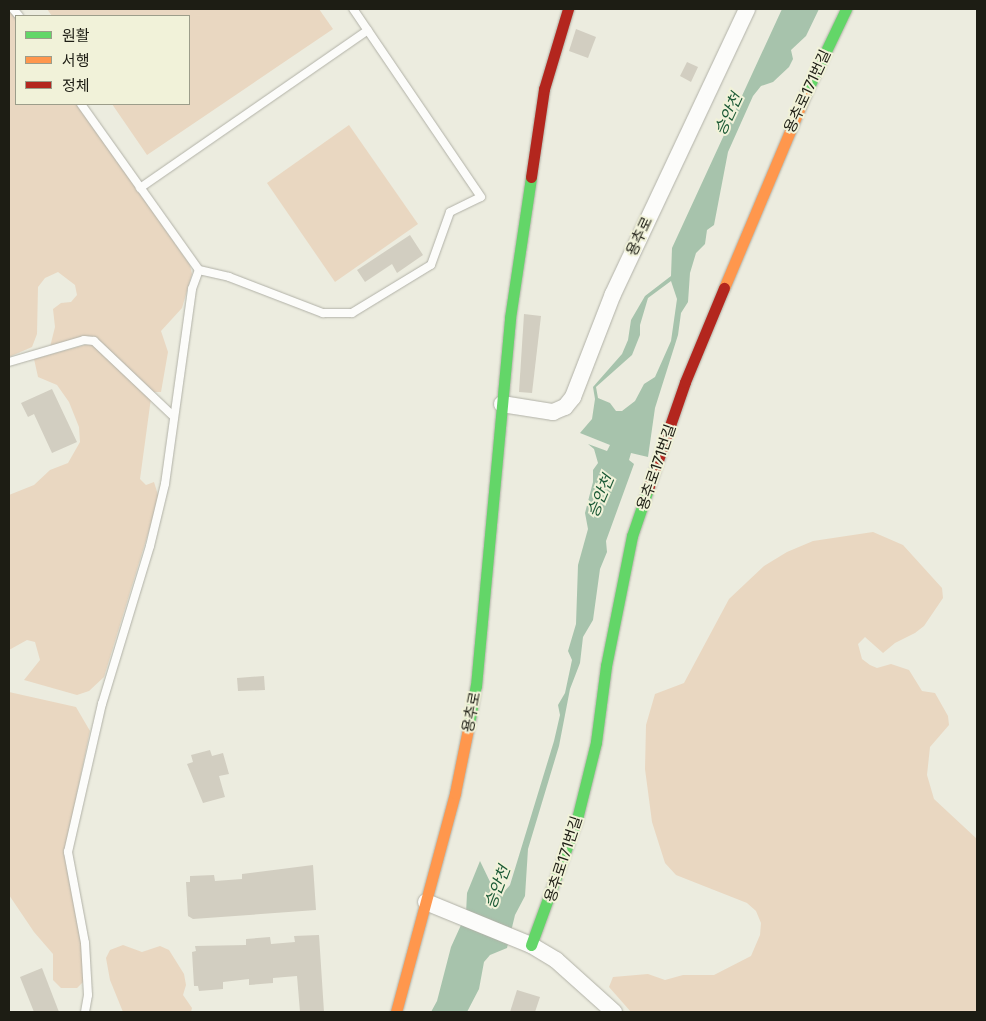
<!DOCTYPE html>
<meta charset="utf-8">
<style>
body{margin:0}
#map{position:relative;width:986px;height:1021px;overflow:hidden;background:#ececdf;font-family:Inter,"Noto Sans KR",sans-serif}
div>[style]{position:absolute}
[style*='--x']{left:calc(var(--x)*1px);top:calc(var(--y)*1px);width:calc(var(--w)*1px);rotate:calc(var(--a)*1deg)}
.green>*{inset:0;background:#e9d7c1}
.water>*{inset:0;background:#a7c3ac}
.building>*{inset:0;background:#d2cec1}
.roads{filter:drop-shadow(0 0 1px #b1b1a7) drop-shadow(0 0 1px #b1b1a7)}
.lane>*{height:8px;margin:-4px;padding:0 4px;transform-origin:4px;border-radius:4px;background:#fcfcfa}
.street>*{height:16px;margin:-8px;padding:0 8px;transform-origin:8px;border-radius:8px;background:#fcfcfa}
.fast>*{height:11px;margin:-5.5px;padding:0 5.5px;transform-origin:5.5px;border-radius:5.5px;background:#63d668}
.slow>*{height:11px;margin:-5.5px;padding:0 5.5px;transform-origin:5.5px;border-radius:5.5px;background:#ff974d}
.jam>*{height:11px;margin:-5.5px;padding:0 5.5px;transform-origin:5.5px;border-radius:5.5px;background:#b3261e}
span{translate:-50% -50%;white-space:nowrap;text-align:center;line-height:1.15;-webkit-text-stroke:4px #f1f2d9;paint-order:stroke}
.street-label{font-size:15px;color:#1d1d14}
.water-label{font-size:16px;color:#1a5935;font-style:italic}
.frame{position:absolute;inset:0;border:10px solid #1d1d14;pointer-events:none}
.legend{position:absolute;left:15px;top:15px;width:175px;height:90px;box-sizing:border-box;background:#f1f2d9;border:1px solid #9c9d8a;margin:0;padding:6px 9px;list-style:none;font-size:15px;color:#1d1d14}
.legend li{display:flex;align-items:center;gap:10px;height:25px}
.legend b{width:25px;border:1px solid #9c9d8a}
</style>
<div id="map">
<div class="green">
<div style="clip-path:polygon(9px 9px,16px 18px,16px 104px,77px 104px,190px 265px,192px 274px,182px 308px,161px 331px,168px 352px,161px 392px,154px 392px,96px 338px,85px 337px,50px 347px,55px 327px,53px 309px,61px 303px,71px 302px,77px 295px,75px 285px,58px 272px,45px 278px,38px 287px,37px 334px,32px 347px,9px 357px)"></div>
<div style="clip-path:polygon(47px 9px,319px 9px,333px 29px,147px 155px,112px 104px,189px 104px,189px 16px,52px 16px)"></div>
<div style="clip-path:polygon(349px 125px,418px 224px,335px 282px,267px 183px)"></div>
<div style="clip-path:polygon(92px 343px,151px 398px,140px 479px,146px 485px,154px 482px,159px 498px,104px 677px,89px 691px,77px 695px,24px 680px,40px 660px,35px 642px,27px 640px,9px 650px,9px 495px,34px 485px,50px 470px,68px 463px,80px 442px,79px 427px,69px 402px,57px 385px,38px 377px,34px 359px)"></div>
<div style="clip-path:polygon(873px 532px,903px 545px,942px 588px,943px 598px,924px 626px,915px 633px,895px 643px,883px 653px,865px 637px,858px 644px,862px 659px,870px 665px,877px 668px,891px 664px,909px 670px,922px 691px,935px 693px,948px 716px,949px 725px,930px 747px,927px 775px,934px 799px,977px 839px,977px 1012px,631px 1012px,609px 987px,613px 977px,648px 974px,665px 980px,683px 975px,714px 975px,751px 956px,760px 935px,761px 923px,756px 911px,747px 903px,676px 875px,665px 863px,652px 822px,645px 769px,646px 725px,655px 694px,684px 683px,729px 599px,764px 566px,787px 552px,813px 541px)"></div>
<div style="clip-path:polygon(9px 692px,76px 707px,90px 731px,65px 851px,83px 943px,84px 981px,77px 988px,61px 988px,53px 980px,53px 954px,34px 932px,9px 895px)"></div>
<div style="clip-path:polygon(123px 945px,142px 952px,160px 946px,169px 950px,184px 974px,186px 985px,183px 995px,192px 1008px,191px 1012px,123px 1012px,110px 980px,106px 958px,110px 950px)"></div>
</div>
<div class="water">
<div style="clip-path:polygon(evenodd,782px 9px,819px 9px,806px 36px,791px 50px,793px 59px,789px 67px,773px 82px,761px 86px,753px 96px,728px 152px,714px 225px,707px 230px,705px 244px,696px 253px,690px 273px,688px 302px,681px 313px,678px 335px,655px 408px,648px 457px,631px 453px,629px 460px,634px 464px,606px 541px,607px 552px,600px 569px,593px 620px,583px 637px,580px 663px,570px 689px,559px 746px,528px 849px,525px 896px,515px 915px,507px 948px,490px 955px,484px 962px,479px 989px,467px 1012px,431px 1012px,437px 1001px,451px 947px,466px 914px,467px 893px,480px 861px,493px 888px,504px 892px,510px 885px,554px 741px,560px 715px,558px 705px,565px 693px,572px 660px,568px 651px,576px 624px,578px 565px,588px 529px,585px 513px,593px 482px,593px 470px,598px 463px,594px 449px,588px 444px,607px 451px,610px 445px,580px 433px,592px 419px,595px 399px,593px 387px,622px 354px,628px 340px,631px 320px,645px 296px,671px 276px,672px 248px,782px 9px,671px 281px,677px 299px,671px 341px,655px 377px,644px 384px,635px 401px,622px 411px,616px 411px,610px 403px,598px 398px,596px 387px,632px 355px,640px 335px,640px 325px,648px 298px,671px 281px)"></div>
</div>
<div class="building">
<div style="clip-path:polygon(576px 29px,596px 37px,588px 58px,569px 51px)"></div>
<div style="clip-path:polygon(687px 62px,698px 67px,691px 82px,680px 76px)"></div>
<div style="clip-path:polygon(410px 235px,423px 255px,397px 273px,392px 264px,365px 282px,357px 270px)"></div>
<div style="clip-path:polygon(524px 314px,541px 316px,532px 393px,519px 392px)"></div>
<div style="clip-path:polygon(52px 389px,77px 442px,52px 453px,34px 414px,28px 417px,21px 403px)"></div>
<div style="clip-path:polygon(264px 676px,265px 690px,238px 691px,237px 678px)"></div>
<div style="clip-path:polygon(210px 750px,212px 756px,223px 753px,229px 774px,219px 776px,225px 797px,203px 803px,187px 764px,193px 762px,191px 755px)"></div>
<div style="clip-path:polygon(313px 865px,316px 910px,193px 919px,188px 916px,186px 882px,190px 882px,190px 876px,214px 875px,215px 881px,242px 879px,242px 874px)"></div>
<div style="clip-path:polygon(319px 935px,324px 1012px,300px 1012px,297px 976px,273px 978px,273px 983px,249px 985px,249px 979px,223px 982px,223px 989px,199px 991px,198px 986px,194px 986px,192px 952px,196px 951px,195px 946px,246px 945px,246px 939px,270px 937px,271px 944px,295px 942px,294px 936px)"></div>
<div style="clip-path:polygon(42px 968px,59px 1012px,34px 1012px,20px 977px)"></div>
<div style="clip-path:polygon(517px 990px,540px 997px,535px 1012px,510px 1012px)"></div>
</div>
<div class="roads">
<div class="lane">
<div style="--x:13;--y:9;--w:9;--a:49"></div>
<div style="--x:81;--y:104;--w:204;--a:54.6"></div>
<div style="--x:140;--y:188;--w:277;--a:-34.7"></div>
<div style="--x:9;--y:362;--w:78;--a:-16.3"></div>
<div style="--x:84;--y:340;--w:10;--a:6"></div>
<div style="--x:94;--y:341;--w:110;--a:43.5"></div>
<div style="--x:85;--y:1012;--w:17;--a:-80"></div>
<div style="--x:88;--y:995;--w:52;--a:-93.3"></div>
<div style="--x:85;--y:943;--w:93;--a:-100.6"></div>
<div style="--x:68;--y:852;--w:152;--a:-77.1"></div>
<div style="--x:102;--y:704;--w:165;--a:-73.1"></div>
<div style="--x:150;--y:546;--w:64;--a:-76.4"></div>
<div style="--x:165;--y:484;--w:197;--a:-82.1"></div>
<div style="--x:192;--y:289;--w:20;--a:-70"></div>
<div style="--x:199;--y:270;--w:31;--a:13"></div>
<div style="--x:229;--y:277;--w:101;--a:21"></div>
<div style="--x:323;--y:313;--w:29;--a:0"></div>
<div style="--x:352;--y:313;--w:92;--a:-31.3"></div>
<div style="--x:431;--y:265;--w:56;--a:-70.3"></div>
<div style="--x:450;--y:212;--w:34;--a:-26"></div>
<div style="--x:481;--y:197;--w:227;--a:-124.2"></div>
</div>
<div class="street">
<div style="--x:502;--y:404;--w:52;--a:8.9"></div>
<div style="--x:553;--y:412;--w:13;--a:-23"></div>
<div style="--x:565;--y:407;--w:13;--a:-51"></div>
<div style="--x:573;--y:397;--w:110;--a:-68.8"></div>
<div style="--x:613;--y:294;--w:315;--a:-64.8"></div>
<div style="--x:426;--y:902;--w:113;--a:22.3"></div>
<div style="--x:531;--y:945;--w:29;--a:31"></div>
<div style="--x:556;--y:960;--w:78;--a:41.9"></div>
</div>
<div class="fast">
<div style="--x:805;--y:95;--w:95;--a:-64.5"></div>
<div style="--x:469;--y:724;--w:39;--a:-80"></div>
<div style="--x:476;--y:686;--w:370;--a:-84.7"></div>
<div style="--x:510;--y:318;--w:143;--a:-81.5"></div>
<div style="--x:531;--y:945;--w:134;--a:-69.9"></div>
<div style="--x:577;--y:819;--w:79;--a:-76.1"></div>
<div style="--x:596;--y:742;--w:77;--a:-82.5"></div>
<div style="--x:606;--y:666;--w:133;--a:-78.7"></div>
<div style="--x:632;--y:536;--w:50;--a:-71.2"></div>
</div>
<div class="slow">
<div style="--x:724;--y:288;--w:209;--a:-67.2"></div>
<div style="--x:396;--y:1012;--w:227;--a:-74.9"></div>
<div style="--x:455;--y:793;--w:70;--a:-78.5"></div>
</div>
<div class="jam">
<div style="--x:531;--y:177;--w:89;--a:-81.6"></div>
<div style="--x:544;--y:89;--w:84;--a:-73.3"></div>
<div style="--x:648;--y:489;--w:113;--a:-70.9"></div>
<div style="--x:685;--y:382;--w:102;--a:-67.5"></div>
</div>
</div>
<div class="street-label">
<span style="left:807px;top:91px;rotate:-65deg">용추로171번길</span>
<span style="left:639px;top:236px;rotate:-65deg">용추로</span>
<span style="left:656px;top:467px;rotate:-71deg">용추로171번길</span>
<span style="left:471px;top:712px;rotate:-79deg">용추로</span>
<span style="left:563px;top:859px;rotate:-72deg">용추로171번길</span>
</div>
<div class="water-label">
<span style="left:728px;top:114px;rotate:-65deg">승안천</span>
<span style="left:600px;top:496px;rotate:-67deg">승안천</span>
<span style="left:497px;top:887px;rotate:-69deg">승안천</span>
</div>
<div class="frame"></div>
<ul class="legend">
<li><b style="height:6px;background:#63d668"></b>원활</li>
<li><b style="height:6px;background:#ff974d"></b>서행</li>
<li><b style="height:6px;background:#b3261e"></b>정체</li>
</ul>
</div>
